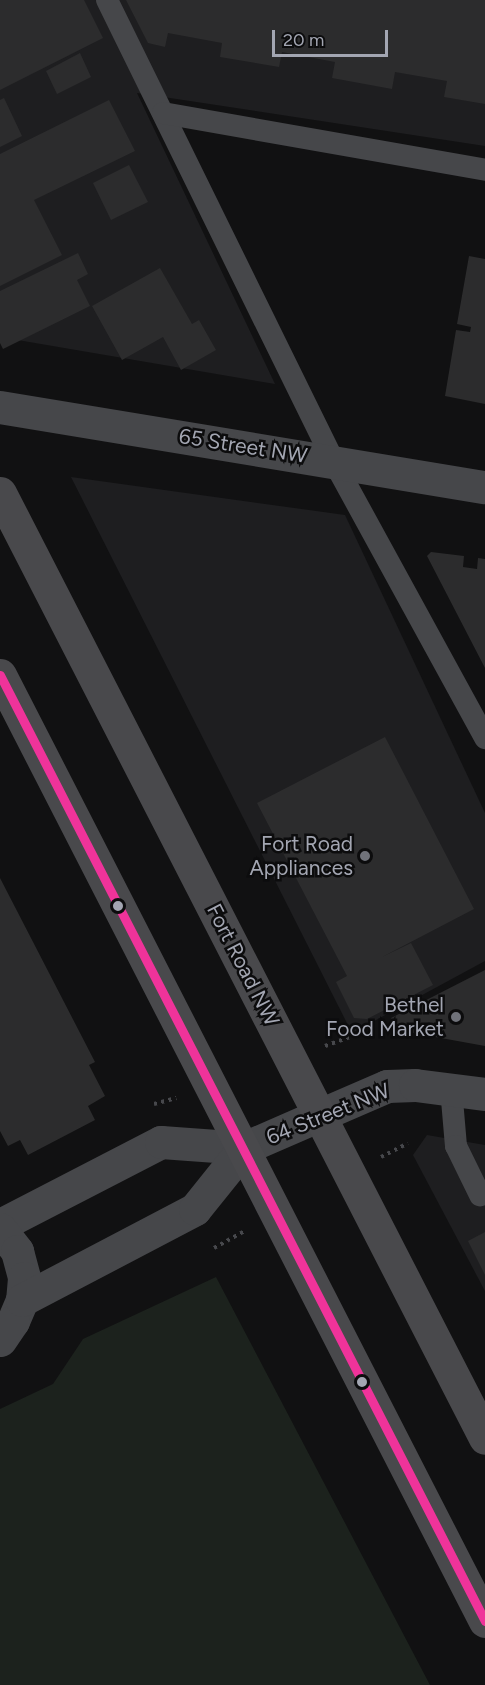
<!DOCTYPE html>
<style>
body{margin:0}
#map{position:relative;width:485px;height:1685px;overflow:hidden;background:#111112;font-family:Figtree,sans-serif}
div>[style]{position:absolute}
[style*='--x']{left:calc(var(--x)*1px);top:calc(var(--y)*1px);width:calc(var(--w)*1px);rotate:calc(var(--a)*1deg)}
.built>*{inset:0;background:#1e1e20}
.green>*{inset:0;background:#1c221d}
.building>*{inset:0;background:#2c2c2d}
.path>*{height:4px;margin-top:-2px;transform-origin:0;background:repeating-linear-gradient(90deg,#47484c 0 3px,transparent 0 7.5px)}
.service>*{height:22px;margin:-11px;padding:0 11px;transform-origin:11px;border-radius:11px;background:#46474a}
.minor>*{height:33px;margin:-16.5px;padding:0 16.5px;transform-origin:16.5px;border-radius:16.5px;background:#46474a}
.primary>*{height:33px;margin:-16.5px;padding:0 16.5px;transform-origin:16.5px;border-radius:16.5px;background:#49494c}
.bus-1>*{height:9px;margin:-4.5px;padding:0 4.5px;transform-origin:4.5px;border-radius:4.5px;background:#ef339a}
.dots>*{width:16px;height:16px;translate:-50% -50%;box-sizing:border-box;border:3px solid #0c0c0d;border-radius:50%}
span{translate:-50% -50%;white-space:nowrap;text-align:center;line-height:1.15;-webkit-text-stroke:5px #0c0c0d;paint-order:stroke}
.street-label{font-size:21px;color:#a3a6b2}
.poi-label{font-size:21px;color:#a3a6b2}
.right{translate:-100% -50%;text-align:right}
.scale{position:absolute;left:272px;top:30px;width:116px;height:27px;box-sizing:border-box;border:3px solid #a3a6b2;border-top:0;padding-left:8px;font-size:18px;line-height:21px;white-space:nowrap;color:#a3a6b2;-webkit-text-stroke:4px #0c0c0d;paint-order:stroke}
</style>
<div id="map">
<div class="built">
<div style="clip-path:polygon(0 0,485px 0,485px 146px,137px 93px,275px 384px,0 337px)"></div>
<div style="clip-path:polygon(71px 477px,345px 515px,485px 813px,485px 961px,352px 1033px)"></div>
<div style="clip-path:polygon(427px 1135px,485px 1145px,485px 1291px,413px 1155px)"></div>
</div>
<div class="green">
<div style="clip-path:polygon(216px 1277px,430px 1685px,0 1685px,0 1409px,53px 1384px,83px 1339px)"></div>
</div>
<div class="building">
<div style="clip-path:polygon(0 0,84px 0,103px 38px,0 90px)"></div>
<div style="clip-path:polygon(126px 0,485px 0,485px 104px,444px 97px,447px 81px,395px 72px,392px 89px,332px 78px,335px 62px,282px 52px,279px 67px,220px 57px,222px 43px,168px 33px,165px 47px,148px 43px)"></div>
<div style="clip-path:polygon(80px 53px,91px 77px,57px 94px,46px 71px)"></div>
<div style="clip-path:polygon(4px 98px,22px 136px,0 147px,0 100px)"></div>
<div style="clip-path:polygon(109px 100px,135px 151px,34px 200px,62px 255px,0 286px,0 154px)"></div>
<div style="clip-path:polygon(129px 165px,148px 202px,111px 220px,93px 183px)"></div>
<div style="clip-path:polygon(78px 253px,88px 274px,77px 280px,90px 306px,3px 349px,0 343px,0 291px)"></div>
<div style="clip-path:polygon(469px 256px,485px 259px,485px 404px,445px 396px,456px 330px,470px 332px,471px 327px,457px 324px)"></div>
<div style="clip-path:polygon(160px 268px,192px 324px,199px 320px,216px 350px,181px 370px,163px 337px,122px 360px,92px 306px)"></div>
<div style="clip-path:polygon(431px 552px,464px 556px,463px 567px,477px 569px,478px 558px,485px 559px,485px 668px,427px 556px)"></div>
<div style="clip-path:polygon(385px 737px,474px 909px,382px 957px,411px 943px,433px 985px,367px 1019px,354px 1018px,336px 982px,347px 976px,257px 803px)"></div>
<div style="clip-path:polygon(0 878px,95px 1062px,89px 1065px,105px 1096px,88px 1106px,95px 1120px,28px 1155px,20px 1140px,8px 1146px,0 1131px)"></div>
<div style="clip-path:polygon(485px 970px,485px 1046px,397px 1030px,391px 1018px)"></div>
<div style="clip-path:polygon(485px 1232px,485px 1275px,468px 1241px)"></div>
</div>
<div class="path">
<div style="--x:325;--y:1046;--w:29;--a:-20"></div>
<div style="--x:154;--y:1104;--w:23;--a:-15"></div>
<div style="--x:381;--y:1157;--w:30;--a:-27"></div>
<div style="--x:214;--y:1248;--w:35;--a:-29"></div>
</div>
<div class="service">
<div style="--x:107;--y:0;--w:515;--a:63.83"></div>
<div style="--x:334;--y:462;--w:315;--a:61.3"></div>
<div style="--x:163;--y:113;--w:327;--a:10"></div>
<div style="--x:451;--y:1088;--w:58;--a:85.1"></div>
<div style="--x:456;--y:1146;--w:55;--a:63.9"></div>
</div>
<div class="minor">
<div style="--x:0;--y:407;--w:492;--a:9.4"></div>
<div style="--x:0;--y:1225;--w:181;--a:-27.3"></div>
<div style="--x:161;--y:1142;--w:83;--a:4.1"></div>
<div style="--x:0;--y:1229;--w:28;--a:52"></div>
<div style="--x:17;--y:1251;--w:28;--a:75"></div>
<div style="--x:24;--y:1278;--w:22;--a:95"></div>
<div style="--x:22;--y:1300;--w:23;--a:113"></div>
<div style="--x:13;--y:1321;--w:23;--a:124"></div>
<div style="--x:22;--y:1300;--w:195;--a:-27.7"></div>
<div style="--x:195;--y:1209;--w:78;--a:-51.2"></div>
<div style="--x:244;--y:1148;--w:83;--a:-23.5"></div>
<div style="--x:320;--y:1115;--w:73;--a:-23.4"></div>
<div style="--x:387;--y:1086;--w:28;--a:-2"></div>
<div style="--x:415;--y:1085;--w:71;--a:7.3"></div>
</div>
<div class="primary">
<div style="--x:0;--y:493;--w:1062;--a:62.83"></div>
<div style="--x:0;--y:675;--w:1063;--a:62.86"></div>
</div>
<div class="bus-1">
<div style="--x:0;--y:675;--w:1063;--a:62.86"></div>
</div>
<div class="dots">
<div style="left:365px;top:856px;background:#70727a"></div>
<div style="left:118px;top:906px;background:#a3a6b2"></div>
<div style="left:456px;top:1017px;background:#70727a"></div>
<div style="left:362px;top:1382px;background:#a3a6b2"></div>
</div>
<div class="street-label">
<span style="left:243px;top:446px;rotate:9deg">65 Street NW</span>
<span style="left:243px;top:965px;rotate:63deg">Fort Road NW</span>
<span style="left:328px;top:1114px;rotate:-22deg">64 Street NW</span>
</div>
<div class="poi-label">
<span class="right" style="left:353px;top:856px">Fort Road<br>Appliances</span>
<span class="right" style="left:444px;top:1017px">Bethel<br>Food Market</span>
</div>
<div class="scale">20 m</div>
</div>
